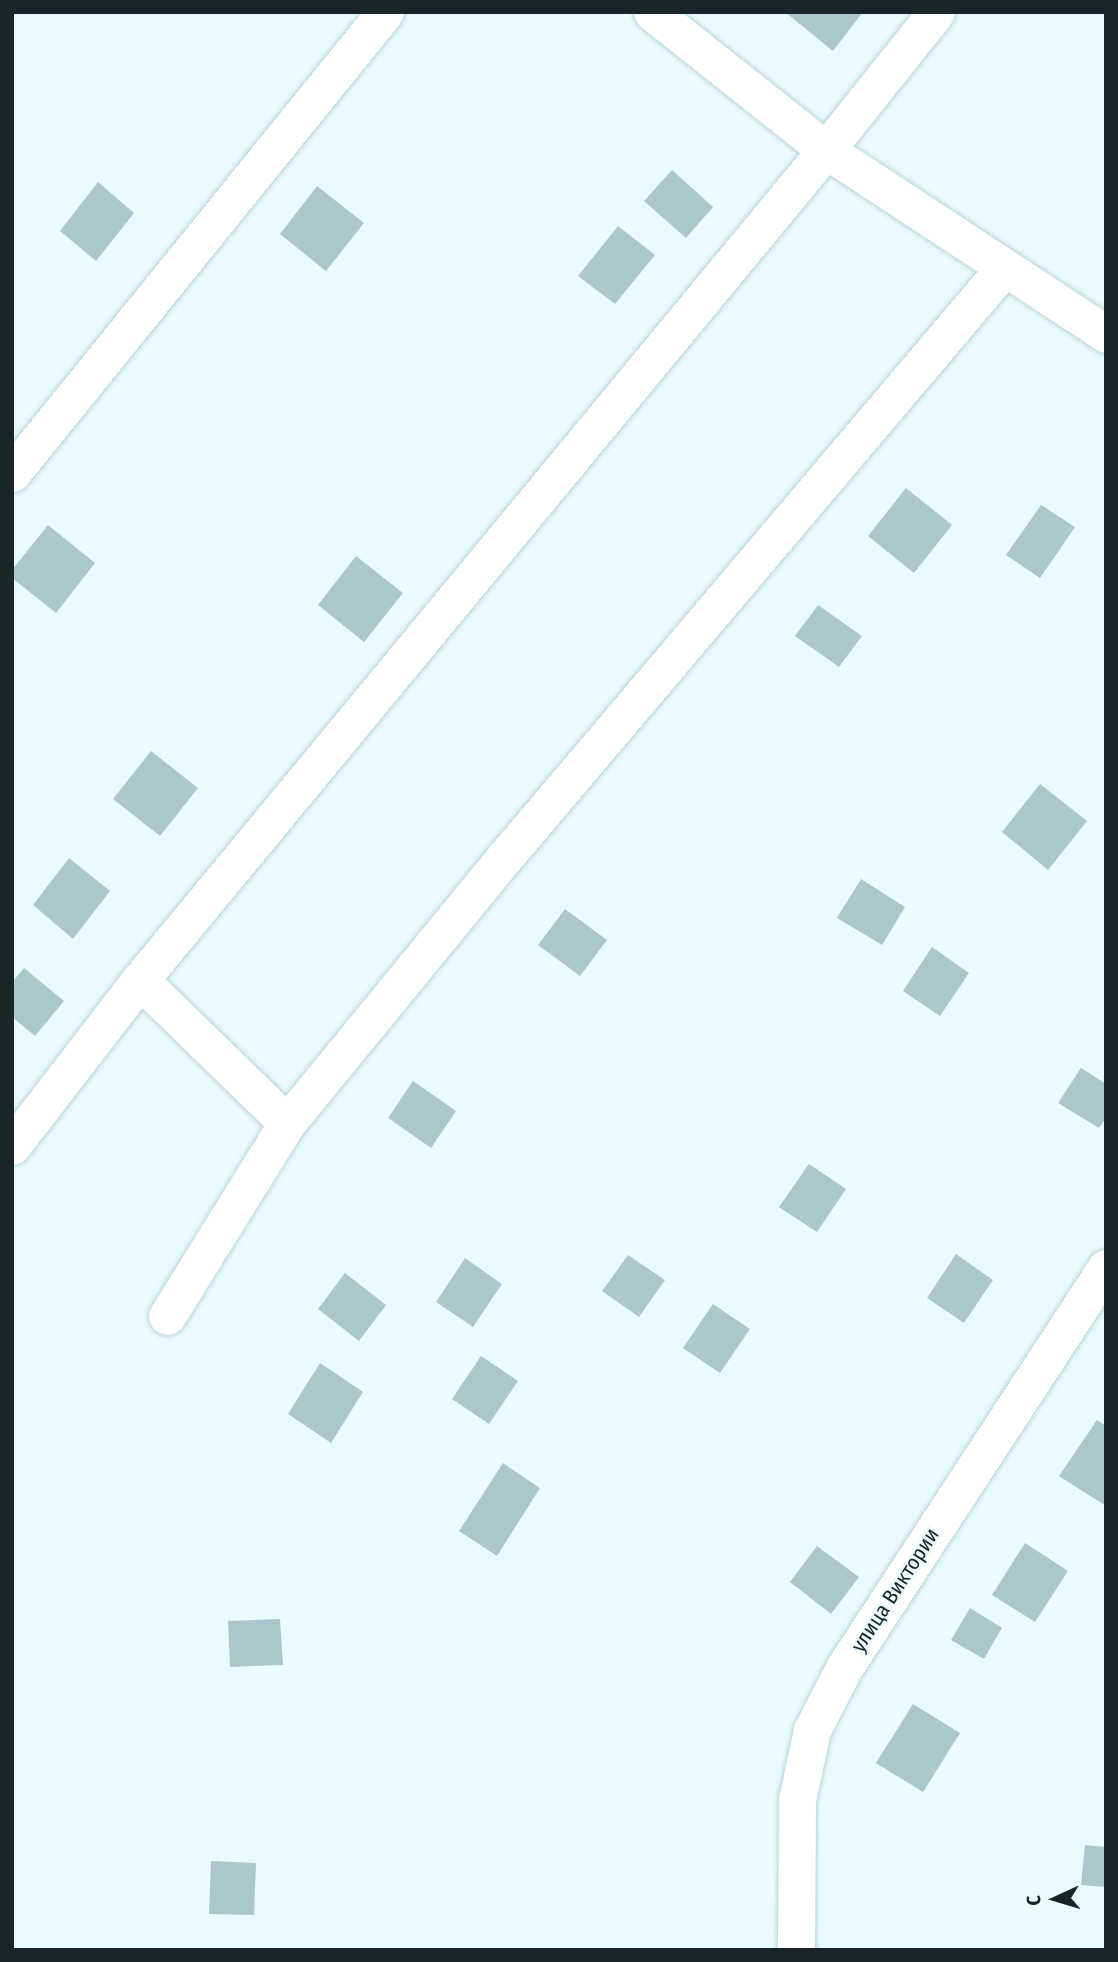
<!DOCTYPE html>
<meta charset="utf-8">
<style>
body{margin:0}
#map{position:relative;width:1118px;height:1962px;overflow:hidden;background:#eafbfe;font-family:"Fira Sans Condensed",sans-serif}
div>[style]{position:absolute}
[style*='--x']{left:calc(var(--x)*1px);top:calc(var(--y)*1px);width:calc(var(--w)*1px);rotate:calc(var(--a)*1deg)}
.building>*{inset:0;background:#acc7cc}
.roads{filter:drop-shadow(0 0 2px #b9d4d9) drop-shadow(0 0 2px #b9d4d9)}
.minor>*{height:37px;margin:-18.5px;padding:0 18.5px;transform-origin:18.5px;border-radius:18.5px;background:#fff}
span{translate:-50% -50%;white-space:nowrap;text-align:center;line-height:1.15;-webkit-text-stroke:5px #eafbfe;paint-order:stroke}
.street-label{font-size:21px;color:#1a2527}
.frame{position:absolute;inset:0;border:14px solid #1a2527;pointer-events:none}
.north{position:absolute;left:1020px;top:1864px;width:70px;height:70px;-webkit-text-stroke:5px #eafbfe;paint-order:stroke;rotate:266deg;font-size:19px;font-weight:700;line-height:28px;text-align:center;color:#1a2527}
.north::after{content:'';display:block;margin:auto;width:24px;height:32px;background:#1a2527;clip-path:polygon(50% 0,100% 100%,50% 72%,0 100%)}
</style>
<div id="map">
<div class="building">
<div style="clip-path:polygon(785px 12px,863px 12px,833px 51px)"></div>
<div style="clip-path:polygon(672px 170px,713px 207px,686px 238px,644px 201px)"></div>
<div style="clip-path:polygon(98px 182px,134px 213px,96px 261px,60px 231px)"></div>
<div style="clip-path:polygon(317px 186px,364px 223px,326px 271px,280px 234px)"></div>
<div style="clip-path:polygon(618px 226px,655px 255px,615px 304px,578px 276px)"></div>
<div style="clip-path:polygon(906px 488px,952px 525px,914px 573px,868px 536px)"></div>
<div style="clip-path:polygon(1041px 505px,1075px 527px,1040px 578px,1006px 555px)"></div>
<div style="clip-path:polygon(48px 525px,95px 563px,56px 613px,12px 578px,12px 570px)"></div>
<div style="clip-path:polygon(356px 556px,403px 593px,364px 642px,318px 605px)"></div>
<div style="clip-path:polygon(818px 605px,862px 636px,839px 667px,795px 636px)"></div>
<div style="clip-path:polygon(151px 751px,198px 788px,160px 836px,113px 799px)"></div>
<div style="clip-path:polygon(1040px 784px,1087px 821px,1048px 870px,1002px 832px)"></div>
<div style="clip-path:polygon(69px 858px,110px 891px,73px 939px,33px 905px)"></div>
<div style="clip-path:polygon(861px 879px,905px 907px,882px 945px,837px 918px)"></div>
<div style="clip-path:polygon(565px 909px,607px 940px,580px 976px,538px 945px)"></div>
<div style="clip-path:polygon(932px 947px,969px 973px,940px 1016px,903px 991px)"></div>
<div style="clip-path:polygon(24px 968px,64px 1001px,35px 1036px,12px 1017px,12px 982px)"></div>
<div style="clip-path:polygon(1081px 1068px,1106px 1084px,1106px 1118px,1099px 1128px,1058px 1103px)"></div>
<div style="clip-path:polygon(413px 1081px,456px 1111px,431px 1148px,388px 1118px)"></div>
<div style="clip-path:polygon(809px 1164px,846px 1189px,817px 1232px,779px 1207px)"></div>
<div style="clip-path:polygon(956px 1254px,993px 1280px,964px 1323px,927px 1298px)"></div>
<div style="clip-path:polygon(628px 1255px,665px 1280px,639px 1317px,602px 1291px)"></div>
<div style="clip-path:polygon(465px 1258px,502px 1284px,473px 1327px,436px 1302px)"></div>
<div style="clip-path:polygon(345px 1273px,386px 1305px,359px 1341px,318px 1309px)"></div>
<div style="clip-path:polygon(713px 1304px,750px 1329px,720px 1373px,683px 1348px)"></div>
<div style="clip-path:polygon(481px 1356px,518px 1381px,489px 1424px,452px 1399px)"></div>
<div style="clip-path:polygon(320px 1363px,363px 1392px,331px 1443px,288px 1414px)"></div>
<div style="clip-path:polygon(1097px 1420px,1106px 1426px,1106px 1506px,1059px 1476px)"></div>
<div style="clip-path:polygon(503px 1463px,540px 1488px,497px 1556px,459px 1531px)"></div>
<div style="clip-path:polygon(1025px 1543px,1068px 1571px,1035px 1622px,992px 1595px)"></div>
<div style="clip-path:polygon(817px 1546px,859px 1577px,831px 1614px,790px 1582px)"></div>
<div style="clip-path:polygon(970px 1608px,1002px 1628px,984px 1659px,951px 1640px)"></div>
<div style="clip-path:polygon(280px 1619px,283px 1665px,230px 1667px,228px 1621px)"></div>
<div style="clip-path:polygon(913px 1704px,960px 1733px,923px 1792px,876px 1763px)"></div>
<div style="clip-path:polygon(1085px 1845px,1106px 1847px,1106px 1887px,1081px 1885px)"></div>
<div style="clip-path:polygon(211px 1861px,256px 1863px,254px 1915px,209px 1914px)"></div>
</div>
<div class="roads">
<div class="minor">
<div style="--x:652;--y:12;--w:222;--a:38.4"></div>
<div style="--x:826;--y:150;--w:335;--a:33.3"></div>
<div style="--x:12;--y:473;--w:593;--a:-51.02"></div>
<div style="--x:140;--y:980;--w:205;--a:44.2"></div>
<div style="--x:12;--y:1146;--w:210;--a:-52.4"></div>
<div style="--x:140;--y:980;--w:1077;--a:-50.43"></div>
<div style="--x:826;--y:150;--w:176;--a:-51.4"></div>
<div style="--x:167;--y:1316;--w:227;--a:-58.1"></div>
<div style="--x:287;--y:1123;--w:344;--a:-50.7"></div>
<div style="--x:505;--y:857;--w:772;--a:-49.73"></div>
<div style="--x:796;--y:1950;--w:150;--a:-89.6"></div>
<div style="--x:797;--y:1800;--w:72;--a:-77.9"></div>
<div style="--x:812;--y:1730;--w:70;--a:-62.7"></div>
<div style="--x:844;--y:1668;--w:478;--a:-56.8"></div>
</div>
</div>
<div class="street-label">
<span style="left:895px;top:1590px;rotate:-57deg">улица Виктории</span>
</div>
<div class="frame"></div>
<div class="north">С</div>
</div>
